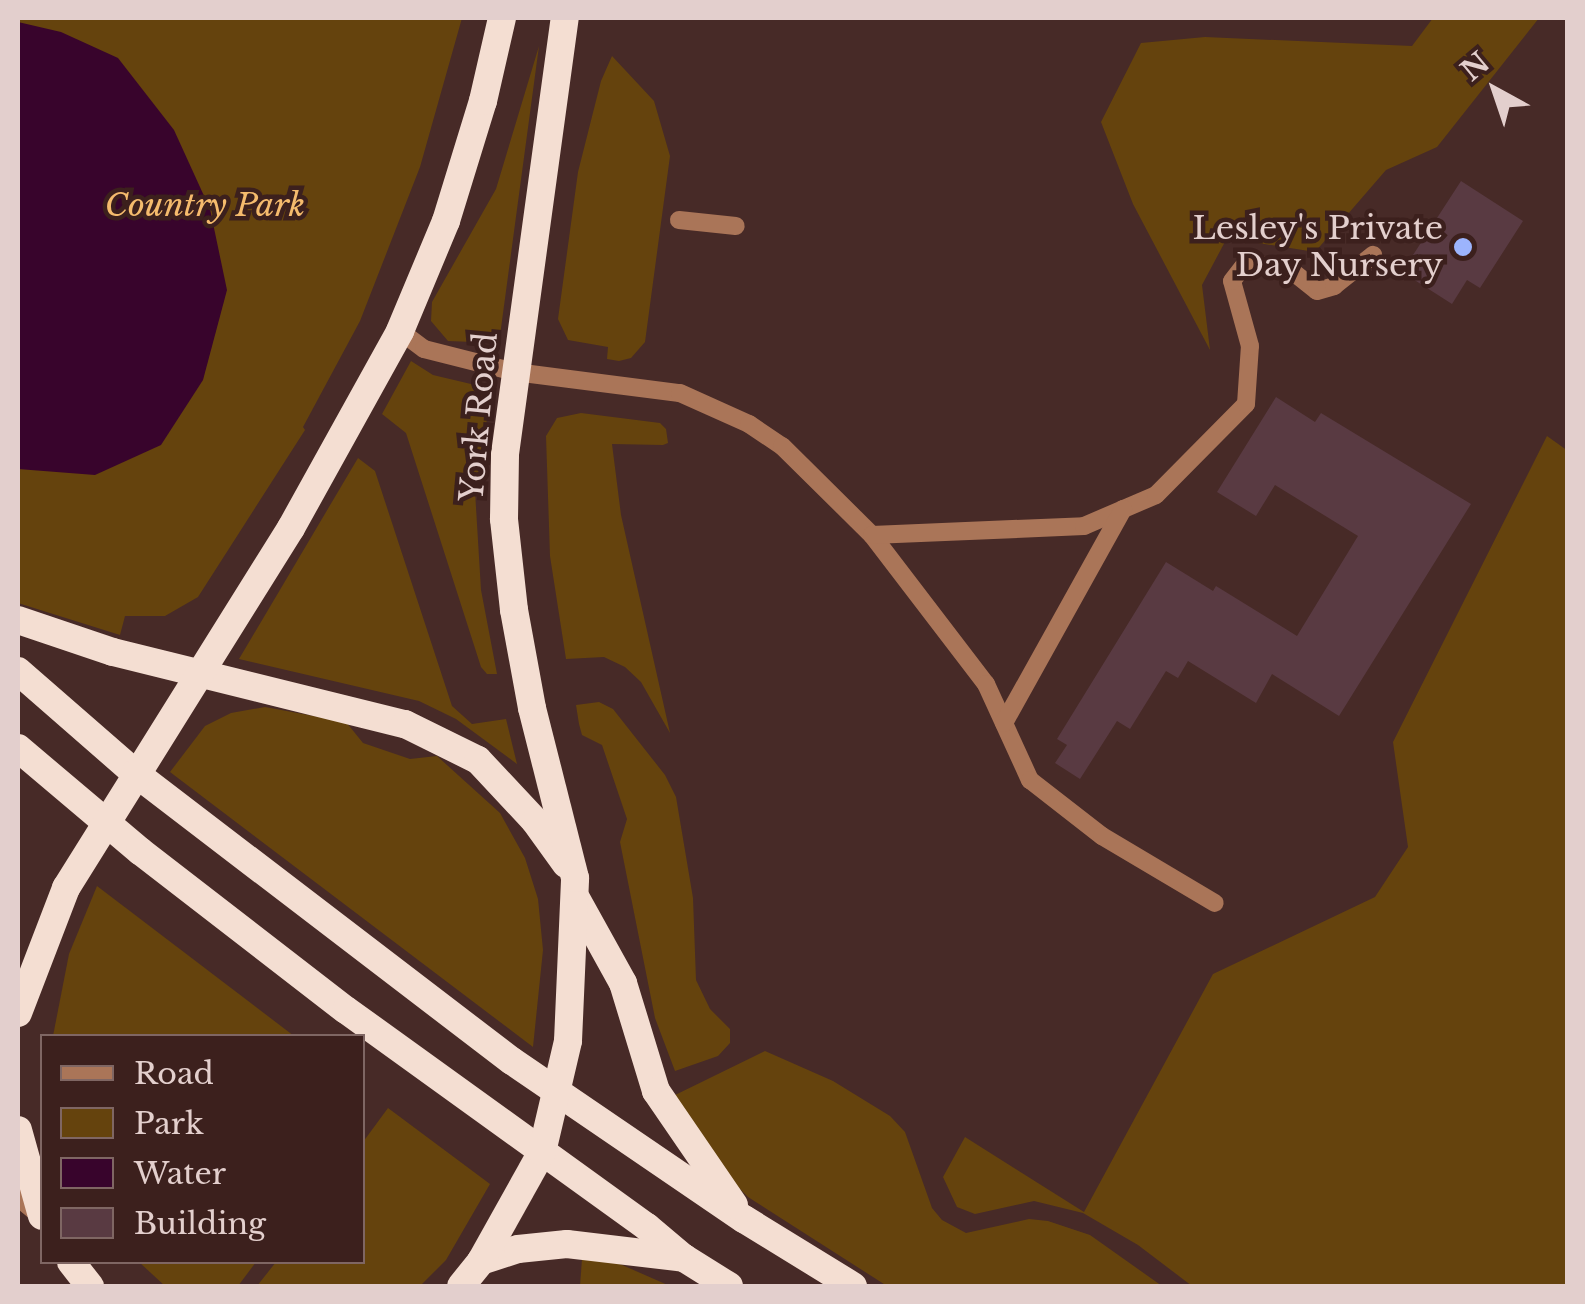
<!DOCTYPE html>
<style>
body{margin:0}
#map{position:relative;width:1585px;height:1304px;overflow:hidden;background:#472a27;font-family:"Libre Baskerville",serif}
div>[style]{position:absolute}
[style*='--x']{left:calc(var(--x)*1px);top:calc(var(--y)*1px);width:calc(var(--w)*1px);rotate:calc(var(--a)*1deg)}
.green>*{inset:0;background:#65430d}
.water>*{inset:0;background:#38042c}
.building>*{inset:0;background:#593a42}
.service>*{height:18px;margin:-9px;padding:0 9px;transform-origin:9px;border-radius:9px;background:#aa7558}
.minor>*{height:20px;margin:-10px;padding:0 10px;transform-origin:10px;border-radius:10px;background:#aa7558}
.trunk>*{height:28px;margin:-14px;padding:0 14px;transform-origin:14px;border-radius:14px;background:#f4ded2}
.dots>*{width:28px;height:28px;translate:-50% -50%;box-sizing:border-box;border:5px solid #3c201d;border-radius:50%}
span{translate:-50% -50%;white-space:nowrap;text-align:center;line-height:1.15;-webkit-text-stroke:9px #3c201d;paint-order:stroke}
.park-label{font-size:32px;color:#f5bb6d;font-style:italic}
.poi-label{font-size:32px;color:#e3cfcd}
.right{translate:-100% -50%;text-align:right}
.street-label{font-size:32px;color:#e3cfcd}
.frame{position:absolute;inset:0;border:20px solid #e3cfcd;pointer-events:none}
.legend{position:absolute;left:40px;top:1034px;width:325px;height:230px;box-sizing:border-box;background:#3c201d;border:2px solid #7f6663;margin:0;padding:12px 18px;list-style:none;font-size:30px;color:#e3cfcd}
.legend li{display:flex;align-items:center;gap:20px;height:50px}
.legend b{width:50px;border:2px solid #7f6663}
.north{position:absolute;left:1445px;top:40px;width:100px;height:100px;-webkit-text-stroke:8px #3c201d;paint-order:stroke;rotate:320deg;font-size:28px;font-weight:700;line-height:40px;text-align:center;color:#e3cfcd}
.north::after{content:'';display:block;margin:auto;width:35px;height:45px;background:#e3cfcd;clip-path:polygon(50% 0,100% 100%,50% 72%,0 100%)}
</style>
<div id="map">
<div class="green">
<div style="clip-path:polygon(18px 18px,462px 18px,420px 167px,360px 321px,303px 427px,305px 430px,198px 597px,165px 616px,125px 616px,120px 635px,18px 603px)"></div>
<div style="clip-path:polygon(1433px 18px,1539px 18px,1437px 147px,1386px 170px,1315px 252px,1227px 238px,1202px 285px,1210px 350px,1133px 204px,1101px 122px,1141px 43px,1205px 37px,1412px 46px)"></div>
<div style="clip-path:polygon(539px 46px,499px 343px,448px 341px,431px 321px,432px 302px,496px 189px)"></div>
<div style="clip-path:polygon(612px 56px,654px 101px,670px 156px,645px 342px,631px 358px,619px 361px,607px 359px,608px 347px,568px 340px,558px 319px,578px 172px,601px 81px)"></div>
<div style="clip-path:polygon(411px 361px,433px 375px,492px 389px,475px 491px,481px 590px,497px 674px,487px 674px,481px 667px,406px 433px,382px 414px)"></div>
<div style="clip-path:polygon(581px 413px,660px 423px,666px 429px,668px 443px,663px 445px,612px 444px,621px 515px,670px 733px,641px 682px,625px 667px,604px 657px,566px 659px,550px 556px,546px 436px,557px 418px)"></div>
<div style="clip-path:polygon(1547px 436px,1568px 451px,1567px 1286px,1192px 1286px,1138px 1245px,1083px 1213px,1034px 1201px,975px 1214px,957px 1207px,943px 1177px,965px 1137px,1084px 1212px,1213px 974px,1375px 897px,1408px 847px,1393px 742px)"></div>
<div style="clip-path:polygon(358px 458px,375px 471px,452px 706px,472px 724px,506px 719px,517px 764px,456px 719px,419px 701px,239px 659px)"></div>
<div style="clip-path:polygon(599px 702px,613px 709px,665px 775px,676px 797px,693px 898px,696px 980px,710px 1009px,730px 1029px,730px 1043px,718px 1056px,675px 1071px,655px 1018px,620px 842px,627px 819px,602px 745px,582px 735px,579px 724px,576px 705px)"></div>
<div style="clip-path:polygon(265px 707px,346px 722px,363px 743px,410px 759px,437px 756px,500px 813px,525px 858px,538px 899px,543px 950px,533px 1047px,170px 772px,205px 726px,231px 713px)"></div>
<div style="clip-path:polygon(97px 886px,294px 1036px,53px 1036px,69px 954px)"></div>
<div style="clip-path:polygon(765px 1051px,833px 1081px,890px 1116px,905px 1132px,932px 1208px,942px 1220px,966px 1233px,1029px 1219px,1048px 1221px,1090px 1235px,1162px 1286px,887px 1286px,748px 1197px,717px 1166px,671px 1097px)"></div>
<div style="clip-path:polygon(388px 1108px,490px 1184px,446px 1260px,420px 1286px,257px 1286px,276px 1262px,362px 1262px,363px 1142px)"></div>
<div style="clip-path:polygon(582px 1259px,613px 1261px,670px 1286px,580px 1286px)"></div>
<div style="clip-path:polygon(139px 1262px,256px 1262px,238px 1286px,165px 1286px)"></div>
</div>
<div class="water">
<div style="clip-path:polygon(18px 22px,61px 32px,118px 58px,174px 130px,210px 209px,227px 290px,203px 380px,161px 445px,95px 475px,18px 469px)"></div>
</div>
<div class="building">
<div style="clip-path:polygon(1461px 181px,1523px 221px,1480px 288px,1467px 280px,1452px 304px,1402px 272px)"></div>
<div style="clip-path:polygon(1276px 397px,1315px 422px,1321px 413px,1471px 504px,1339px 716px,1272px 674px,1256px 703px,1188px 661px,1178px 678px,1166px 671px,1130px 729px,1117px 721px,1080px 779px,1055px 763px,1067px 745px,1057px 739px,1166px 562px,1213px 591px,1216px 586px,1297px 636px,1358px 536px,1275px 485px,1256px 516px,1217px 492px)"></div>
</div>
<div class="service">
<div style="--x:679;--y:220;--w:57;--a:6"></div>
<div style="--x:400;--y:331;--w:30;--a:37"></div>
<div style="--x:424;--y:349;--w:94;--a:14.2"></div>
<div style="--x:515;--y:372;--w:166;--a:7.3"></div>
<div style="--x:680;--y:393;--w:76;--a:24.2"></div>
<div style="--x:749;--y:424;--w:40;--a:34"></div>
<div style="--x:782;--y:446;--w:127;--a:44.7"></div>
<div style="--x:872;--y:535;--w:188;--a:52.6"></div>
<div style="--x:986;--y:684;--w:106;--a:65.4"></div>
<div style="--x:1030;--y:780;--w:91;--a:37.9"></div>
<div style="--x:1102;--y:836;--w:131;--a:30.7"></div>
<div style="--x:872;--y:535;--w:212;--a:-2.4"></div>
<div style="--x:1084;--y:526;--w:78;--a:-23.3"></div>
<div style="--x:1156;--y:495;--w:128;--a:-45.3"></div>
<div style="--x:1246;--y:404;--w:58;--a:-86.1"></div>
<div style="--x:1250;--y:346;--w:67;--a:-105.5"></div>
<div style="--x:1232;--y:281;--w:18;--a:-52"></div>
<div style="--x:1243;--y:267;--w:40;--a:-4.3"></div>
<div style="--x:1283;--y:264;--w:43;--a:38.5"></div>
<div style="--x:1317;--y:291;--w:18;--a:-16"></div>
<div style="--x:1334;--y:286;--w:50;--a:-38.5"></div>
<div style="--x:1004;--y:723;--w:245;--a:-60.9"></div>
</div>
<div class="minor">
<div style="--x:18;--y:1196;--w:31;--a:40"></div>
</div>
<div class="trunk">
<div style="--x:18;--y:620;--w:100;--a:18.6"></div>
<div style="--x:113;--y:652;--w:301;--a:13.9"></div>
<div style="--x:405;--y:724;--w:81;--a:26.3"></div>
<div style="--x:478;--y:760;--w:83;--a:46.9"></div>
<div style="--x:535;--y:821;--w:53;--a:54.2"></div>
<div style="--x:18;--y:671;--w:155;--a:41.1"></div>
<div style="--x:135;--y:773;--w:474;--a:37.4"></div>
<div style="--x:512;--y:1061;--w:281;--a:34.3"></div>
<div style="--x:744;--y:1219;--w:128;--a:31.6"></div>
<div style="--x:18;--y:748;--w:160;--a:40.2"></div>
<div style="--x:140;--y:851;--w:260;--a:37.7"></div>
<div style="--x:346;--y:1010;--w:371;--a:35.8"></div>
<div style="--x:647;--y:1227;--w:48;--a:40"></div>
<div style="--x:684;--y:1258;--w:53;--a:31.9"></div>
<div style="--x:577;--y:900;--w:95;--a:61"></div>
<div style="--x:623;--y:983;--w:113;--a:73"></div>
<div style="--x:656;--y:1091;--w:138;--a:55.6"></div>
<div style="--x:18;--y:1013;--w:134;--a:-69"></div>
<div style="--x:66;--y:888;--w:425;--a:-58"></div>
<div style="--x:291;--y:528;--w:225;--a:-61"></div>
<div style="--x:400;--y:331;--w:119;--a:-67.3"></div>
<div style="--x:446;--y:221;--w:126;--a:-72.9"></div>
<div style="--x:483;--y:101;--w:85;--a:-77.1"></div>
<div style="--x:18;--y:1130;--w:89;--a:74.4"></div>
<div style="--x:481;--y:1261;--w:39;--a:-18"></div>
<div style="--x:518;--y:1249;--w:49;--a:-5.8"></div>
<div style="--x:567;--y:1244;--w:118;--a:6.8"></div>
<div style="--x:71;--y:1262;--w:31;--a:52"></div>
<div style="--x:461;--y:1286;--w:32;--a:-51"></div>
<div style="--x:481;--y:1261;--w:125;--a:-60.8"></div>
<div style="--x:542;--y:1152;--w:114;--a:-76.8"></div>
<div style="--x:568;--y:1041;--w:163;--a:-87.5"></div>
<div style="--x:575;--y:878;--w:175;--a:-104.2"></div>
<div style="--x:532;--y:708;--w:100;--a:-100.4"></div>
<div style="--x:514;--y:610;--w:92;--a:-96.3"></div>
<div style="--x:504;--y:519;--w:65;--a:-89.1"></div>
<div style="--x:505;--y:454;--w:440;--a:-82.2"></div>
</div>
<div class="dots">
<div style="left:1463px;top:247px;background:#9cb4fd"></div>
</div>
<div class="park-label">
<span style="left:205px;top:205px">Country Park</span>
</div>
<div class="poi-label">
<span class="right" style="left:1443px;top:247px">Lesley's Private<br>Day Nursery</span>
</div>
<div class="street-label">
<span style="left:479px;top:417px;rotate:-85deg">York Road</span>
</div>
<div class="frame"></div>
<ul class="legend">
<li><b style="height:12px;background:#aa7558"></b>Road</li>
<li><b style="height:28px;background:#65430d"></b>Park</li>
<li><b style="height:28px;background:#38042c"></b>Water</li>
<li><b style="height:28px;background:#593a42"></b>Building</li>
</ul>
<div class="north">N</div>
</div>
